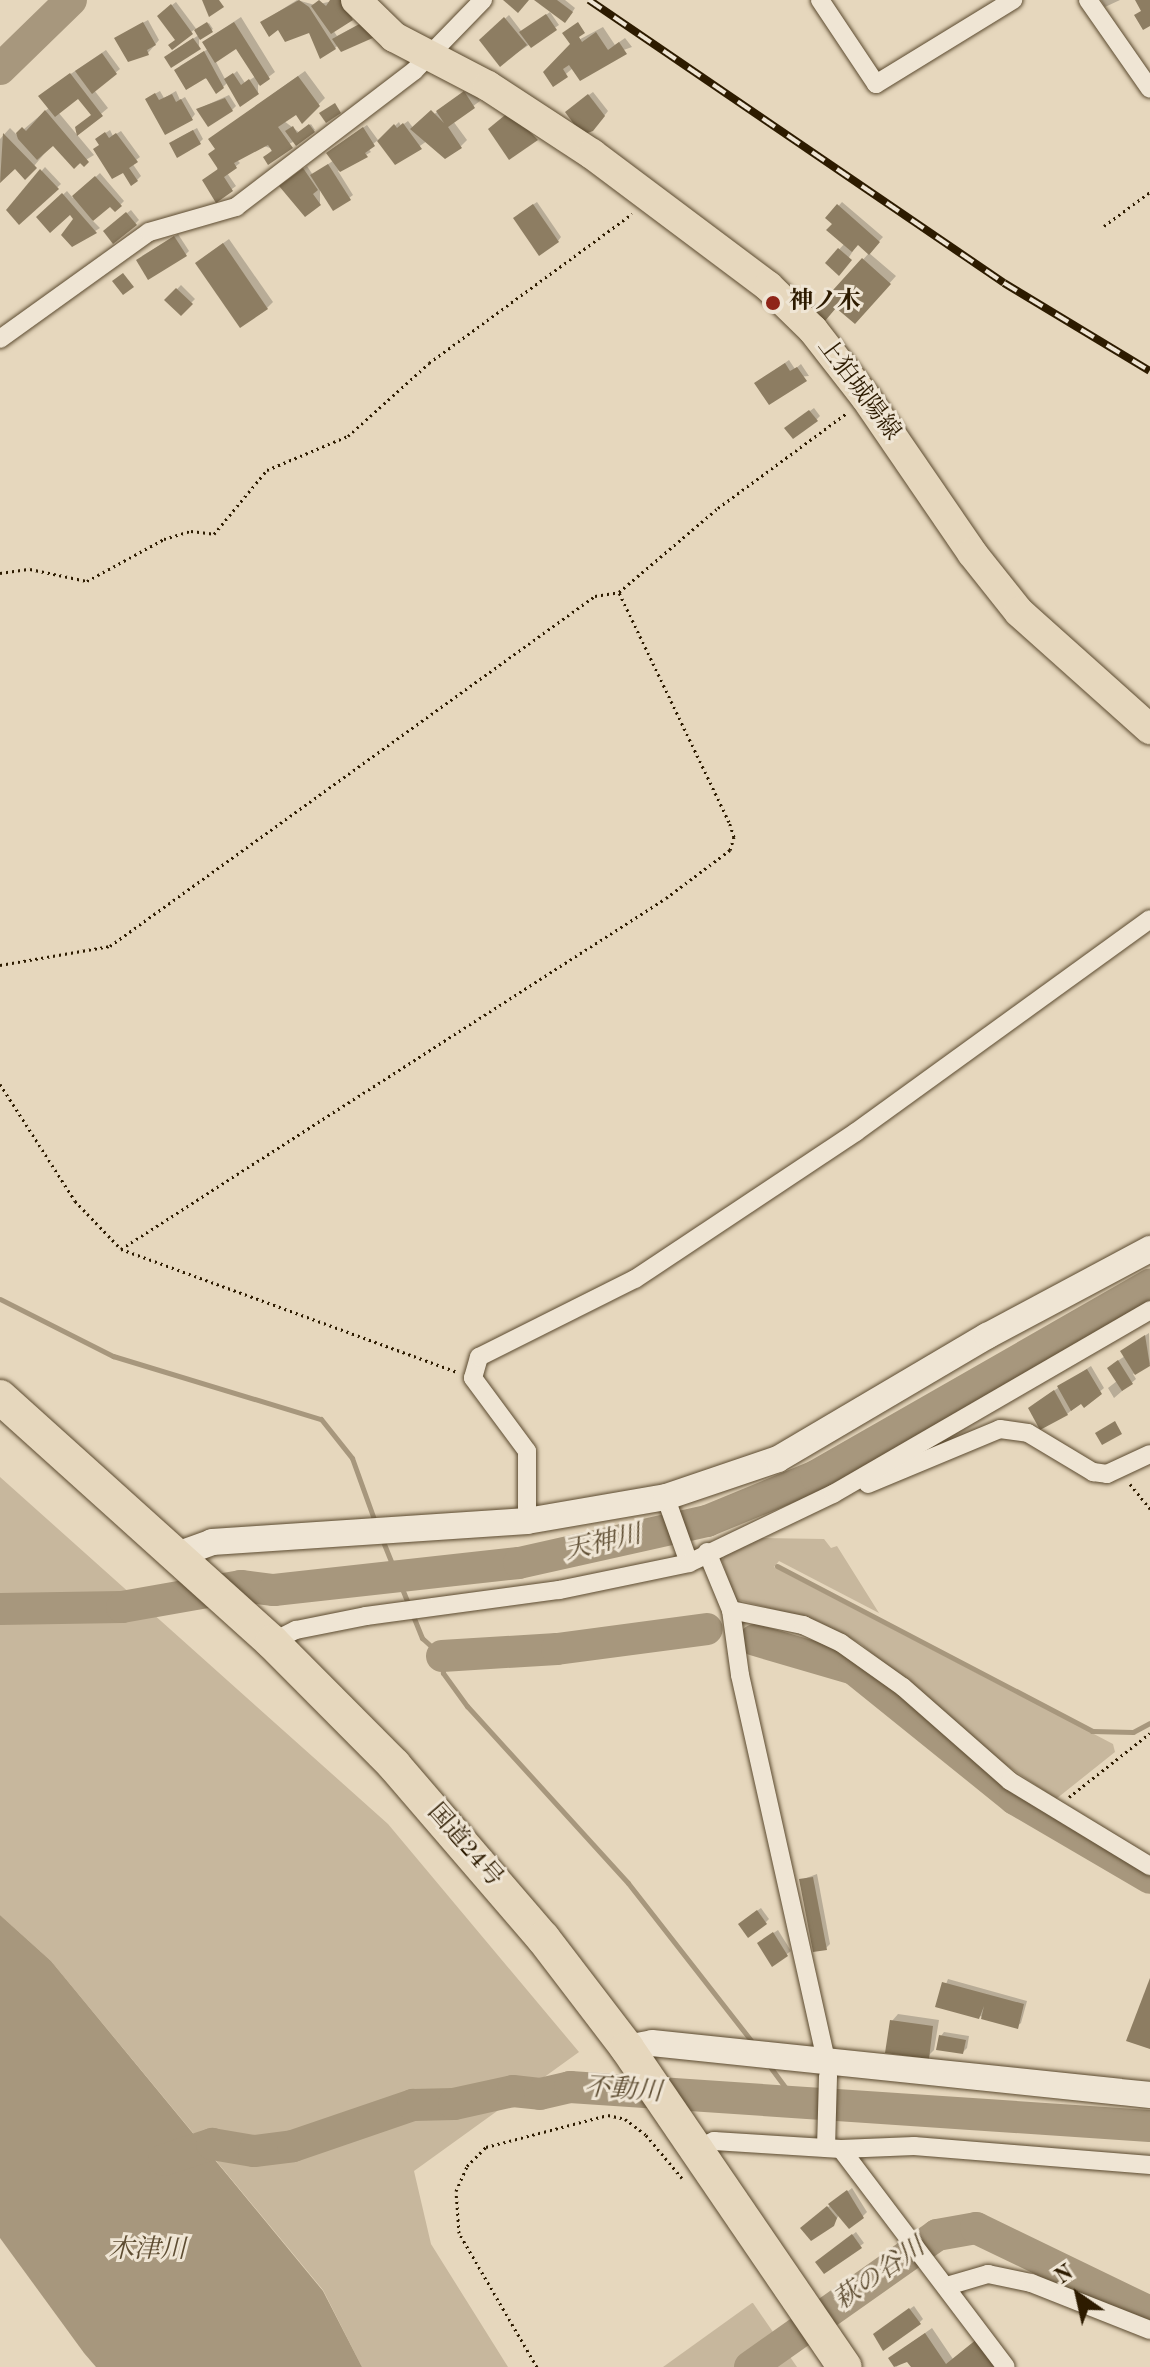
<!DOCTYPE html>
<meta charset="utf-8">
<style>
body{margin:0}
#map{position:relative;width:1150px;height:2367px;overflow:hidden;background:#e6d7bd;font-family:"Old Standard TT","Noto Serif JP",serif}
div>[style]{position:absolute}
[style*='--x']{left:calc(var(--x)*1px);top:calc(var(--y)*1px);width:calc(var(--w)*1px);rotate:calc(var(--a)*1deg)}
.green>*{inset:0;background:#c7b79d}
.water>*{inset:0;background:#a7977d}
.shadow>*{inset:0;background:#0003}
.stream>*{height:5px;margin:-2.5px;padding:0 2.5px;transform-origin:2.5px;border-radius:2.5px;background:#a7977d}
.river>*{height:32px;margin:-16px;padding:0 16px;transform-origin:16px;border-radius:16px;background:#a7977d}
.building>*{inset:0;background:#8d7d62}
.path>*{height:3px;margin-top:-1.5px;transform-origin:0;background:repeating-linear-gradient(90deg,#2d1b00 0 2px,transparent 0 6px)}
.roads{filter:drop-shadow(0 0 2px #5b4a2f) drop-shadow(0 0 2px #5b4a2f)}
.street>*{height:18px;margin:-9px;padding:0 9px;transform-origin:9px;border-radius:9px;background:#efe5d4}
.secondary>*{height:26px;margin:-13px;padding:0 13px;transform-origin:13px;border-radius:13px;background:#efe5d4}
.primary>*{height:30px;margin:-15px;padding:0 15px;transform-origin:15px;border-radius:15px;background:#e6d7bd}
.highway>*{height:34px;margin:-17px;padding:0 17px;transform-origin:17px;border-radius:17px;background:#e6d7bd}
.rail>*{height:8px;margin-top:-4px;transform-origin:0;background:repeating-linear-gradient(90deg,#efe5d4 0 15px,#2d1b00 0 30px);box-sizing:border-box;border-block:2px solid #2d1b00}
.dots>*{width:22px;height:22px;translate:-50% -50%;box-sizing:border-box;border:4px solid #efe5d4;border-radius:50%}
span{translate:-50% -50%;white-space:nowrap;text-align:center;line-height:1.15;-webkit-text-stroke:6px #efe5d4;paint-order:stroke}
.poi-label{font-size:24px;color:#2d1b00;font-weight:700}
.left{translate:0 -50%;text-align:left}
.street-label{font-size:24px;color:#2d1b00}
.water-label{font-size:26px;color:#5e4d32;font-style:italic}
.north{position:absolute;left:1038px;top:2255px;width:80px;height:80px;-webkit-text-stroke:6px #efe5d4;paint-order:stroke;rotate:326deg;font-size:22px;font-weight:700;line-height:32px;text-align:center;color:#2d1b00}
.north::after{content:'';display:block;margin:auto;width:28px;height:36px;background:#2d1b00;clip-path:polygon(50% 0,100% 100%,50% 72%,0 100%)}
</style>
<div id="map">
<div class="green">
<div style="clip-path:polygon(0 1477px,388px 1824px,579px 2052px,414px 2171px,431px 2244px,508px 2367px,362px 2367px,323px 2290px,51px 1961px,0 1915px)"></div>
<div style="clip-path:polygon(757px 1538px,824px 1539px,831px 1548px,837px 1546px,879px 1613px,779px 1561px,774px 1567px,1113px 1744px,1115px 1752px,1056px 1799px,996px 1758px,861px 1644px,817px 1621px,735px 1599px,722px 1561px,727px 1551px)"></div>
<div style="clip-path:polygon(753px 2303px,797px 2367px,663px 2367px,752px 2303px)"></div>
</div>
<div class="water">
<div style="clip-path:polygon(0 1915px,51px 1961px,323px 2291px,362px 2367px,96px 2367px,84px 2353px,0 2238px)"></div>
</div>
<div class="shadow">
<div style="clip-path:polygon(297px 0,315px 5px,337px 0,356px 15px,333px 30px,337px 36px,369px 19px,335px 48px,310px 30px,262px 22px)"></div>
<div style="clip-path:polygon(537px 0,565px 0,575px 8px,569px 17px)"></div>
<div style="clip-path:polygon(1101px 0,1120px 0,1105px 7px)"></div>
<div style="clip-path:polygon(176px 2px,197px 30px,209px 23px,213px 29px,199px 38px,199px 48px,170px 53px,199px 35px,195px 29px,172px 47px,177px 39px,163px 12px)"></div>
<div style="clip-path:polygon(550px 12px,559px 25px,500px 64px,481px 41px,509px 15px,522px 32px)"></div>
<div style="clip-path:polygon(evenodd,241px 17px,275px 72px,258px 85px,258px 93px,228px 82px,223px 87px,180px 66px,208px 49px,211px 37px,241px 17px,237px 46px,256px 76px,245px 83px,237px 71px,226px 81px,215px 60px,237px 46px)"></div>
<div style="clip-path:polygon(148px 20px,159px 40px,148px 53px,121px 35px)"></div>
<div style="clip-path:polygon(603px 27px,615px 45px,625px 38px,632px 47px,573px 68px,554px 84px,571px 44px)"></div>
<div style="clip-path:polygon(106px 50px,120px 69px,94px 90px,108px 108px,78px 133px,93px 115px,78px 96px,58px 112px,94px 155px,74px 167px,53px 143px,25px 177px,15px 166px,0 180px,0 139px,10px 128px,17px 135px,50px 107px,47px 90px)"></div>
<div style="clip-path:polygon(305px 71px,325px 98px,302px 121px,296px 112px,284px 121px,300px 133px,311px 124px,315px 130px,265px 157px,273px 149px,258px 144px,236px 159px,240px 163px,227px 173px,236px 186px,217px 200px,217px 134px)"></div>
<div style="clip-path:polygon(471px 87px,480px 101px,453px 121px,467px 140px,461px 146px,427px 141px,395px 163px,379px 141px,399px 122px,401px 126px,408px 121px,414px 129px)"></div>
<div style="clip-path:polygon(160px 91px,164px 98px,176px 91px,180px 100px,185px 97px,195px 114px,192px 118px,151px 96px)"></div>
<div style="clip-path:polygon(593px 92px,608px 111px,597px 125px,571px 108px)"></div>
<div style="clip-path:polygon(229px 95px,236px 106px,232px 110px,198px 109px)"></div>
<div style="clip-path:polygon(367px 125px,378px 140px,368px 148px,371px 152px,338px 171px,353px 195px,349px 198px,320px 186px,320px 204px,285px 183px,307px 166px,313px 175px,334px 160px,332px 149px)"></div>
<div style="clip-path:polygon(197px 128px,203px 139px,199px 143px,175px 140px)"></div>
<div style="clip-path:polygon(110px 130px,113px 136px,121px 131px,140px 157px,132px 163px,141px 176px,137px 180px,101px 136px)"></div>
<div style="clip-path:polygon(45px 167px,61px 184px,19px 222px,8px 210px)"></div>
<div style="clip-path:polygon(100px 173px,124px 201px,115px 210px,110px 204px,92px 220px,100px 228px,73px 245px,76px 219px,70px 212px,39px 217px,67px 191px,73px 198px)"></div>
<div style="clip-path:polygon(537px 202px,561px 237px,558px 241px,519px 214px)"></div>
<div style="clip-path:polygon(842px 202px,883px 237px,869px 252px,858px 243px,839px 273px,827px 263px,845px 243px,828px 218px)"></div>
<div style="clip-path:polygon(131px 210px,139px 220px,135px 224px,109px 227px)"></div>
<div style="clip-path:polygon(178px 234px,189px 251px,185px 255px,142px 256px)"></div>
<div style="clip-path:polygon(229px 239px,273px 302px,267px 308px,204px 257px)"></div>
<div style="clip-path:polygon(869px 253px,896px 276px,861px 315px,837px 305px,817px 311px)"></div>
<div style="clip-path:polygon(181px 285px,195px 299px,181px 313px,167px 300px)"></div>
<div style="clip-path:polygon(789px 360px,795px 369px,801px 364px,809px 376px,761px 380px)"></div>
<div style="clip-path:polygon(814px 408px,820px 416px,816px 420px,791px 425px)"></div>
<div style="clip-path:polygon(1149px 1333px,1150px 1364px,1133px 1374px,1136px 1379px,1114px 1398px,1108px 1388px,1117px 1381px,1113px 1364px,1125px 1356px,1126px 1348px)"></div>
<div style="clip-path:polygon(1091px 1366px,1104px 1388px,1084px 1405px,1082px 1402px,1067px 1414px,1034px 1404px)"></div>
<div style="clip-path:polygon(817px 1874px,830px 1944px,826px 1948px,801px 1880px)"></div>
<div style="clip-path:polygon(761px 1908px,769px 1919px,766px 1922px,744px 1920px)"></div>
<div style="clip-path:polygon(778px 1930px,791px 1951px,773px 1964px,763px 1940px)"></div>
<div style="clip-path:polygon(948px 1979px,1027px 2001px,1021px 2023px,1017px 2026px,938px 2005px)"></div>
<div style="clip-path:polygon(898px 2014px,939px 2020px,934px 2050px,928px 2056px,892px 2021px)"></div>
<div style="clip-path:polygon(944px 2032px,969px 2036px,967px 2048px,963px 2052px,941px 2036px)"></div>
<div style="clip-path:polygon(852px 2188px,867px 2212px,863px 2216px,849px 2226px,839px 2215px,833px 2225px,802px 2228px)"></div>
<div style="clip-path:polygon(856px 2232px,864px 2243px,860px 2246px,822px 2259px)"></div>
<div style="clip-path:polygon(914px 2306px,923px 2319px,919px 2323px,880px 2331px)"></div>
<div style="clip-path:polygon(932px 2328px,953px 2359px,993px 2367px,913px 2367px,908px 2359px,896px 2367px,890px 2358px)"></div>
</div>
<div class="stream">
<div style="--x:0;--y:1299;--w:127;--a:26.8"></div>
<div style="--x:113;--y:1356;--w:217;--a:16.9"></div>
<div style="--x:321;--y:1419;--w:50;--a:51.5"></div>
<div style="--x:352;--y:1458;--w:68;--a:70.2"></div>
<div style="--x:707;--y:1521;--w:9;--a:13"></div>
<div style="--x:382;--y:1539;--w:107;--a:68"></div>
<div style="--x:422;--y:1638;--w:27;--a:42"></div>
<div style="--x:442;--y:1656;--w:17;--a:87"></div>
<div style="--x:443;--y:1673;--w:41;--a:54"></div>
<div style="--x:467;--y:1706;--w:239;--a:47.7"></div>
<div style="--x:628;--y:1883;--w:203;--a:52"></div>
<div style="--x:777;--y:1566;--w:356;--a:27.6"></div>
<div style="--x:1092;--y:1731;--w:41;--a:1.4"></div>
<div style="--x:1133;--y:1732;--w:19;--a:-28"></div>
<div style="--x:768;--y:2064;--w:47;--a:53.6"></div>
</div>
<div class="river">
<div style="--x:0;--y:69;--w:99;--a:-44.2"></div>
<div style="--x:0;--y:1609;--w:122;--a:-0.9"></div>
<div style="--x:122;--y:1607;--w:121;--a:-10"></div>
<div style="--x:241;--y:1586;--w:33;--a:7"></div>
<div style="--x:274;--y:1590;--w:246;--a:-6.3"></div>
<div style="--x:519;--y:1563;--w:193;--a:-12.6"></div>
<div style="--x:707;--y:1521;--w:118;--a:-22.4"></div>
<div style="--x:816;--y:1476;--w:385;--a:-29.8"></div>
<div style="--x:755;--y:1640;--w:103;--a:16.3"></div>
<div style="--x:854;--y:1669;--w:207;--a:38.9"></div>
<div style="--x:1015;--y:1799;--w:156;--a:30.3"></div>
<div style="--x:442;--y:1656;--w:115;--a:-3.5"></div>
<div style="--x:557;--y:1649;--w:151;--a:-7.6"></div>
<div style="--x:164;--y:2160;--w:51;--a:-18.4"></div>
<div style="--x:212;--y:2144;--w:43;--a:9.5"></div>
<div style="--x:254;--y:2151;--w:39;--a:-7"></div>
<div style="--x:293;--y:2146;--w:127;--a:-18.9"></div>
<div style="--x:413;--y:2105;--w:41;--a:-1.4"></div>
<div style="--x:454;--y:2104;--w:60;--a:-12.4"></div>
<div style="--x:513;--y:2091;--w:27;--a:6"></div>
<div style="--x:540;--y:2094;--w:31;--a:-13"></div>
<div style="--x:570;--y:2087;--w:581;--a:3.85"></div>
<div style="--x:750;--y:2367;--w:229;--a:-35.2"></div>
<div style="--x:937;--y:2235;--w:40;--a:-10"></div>
<div style="--x:976;--y:2228;--w:193;--a:25.8"></div>
</div>
<div class="building">
<div style="clip-path:polygon(202px 0,219px 0,224px 7px,209px 17px)"></div>
<div style="clip-path:polygon(299px 0,309px 7px,336px 49px,320px 59px,309px 33px,285px 42px,278px 30px,269px 37px,260px 22px)"></div>
<div style="clip-path:polygon(319px 0,326px 6px,330px 0,342px 0,353px 20px,331px 34px,311px 6px)"></div>
<div style="clip-path:polygon(503px 0,529px 0,518px 13px)"></div>
<div style="clip-path:polygon(534px 0,557px 0,573px 12px,565px 23px)"></div>
<div style="clip-path:polygon(1135px 0,1150px 0,1150px 26px,1143px 30px,1134px 15px,1141px 11px)"></div>
<div style="clip-path:polygon(171px 4px,193px 34px,172px 50px,168px 45px,175px 40px,157px 16px)"></div>
<div style="clip-path:polygon(546px 14px,557px 30px,531px 48px,519px 32px)"></div>
<div style="clip-path:polygon(504px 17px,527px 45px,500px 67px,479px 40px)"></div>
<div style="clip-path:polygon(365px 21px,375px 37px,341px 52px,332px 39px)"></div>
<div style="clip-path:polygon(143px 22px,156px 45px,147px 50px,149px 55px,128px 62px,114px 38px)"></div>
<div style="clip-path:polygon(207px 22px,213px 32px,200px 40px,194px 30px)"></div>
<div style="clip-path:polygon(234px 22px,270px 79px,260px 86px,236px 49px,215px 63px,202px 42px)"></div>
<div style="clip-path:polygon(578px 22px,585px 33px,579px 37px,582px 42px,596px 32px,608px 50px,619px 42px,627px 54px,580px 81px,569px 65px,563px 69px,568px 77px,553px 87px,543px 72px,570px 44px,562px 33px)"></div>
<div style="clip-path:polygon(193px 38px,201px 49px,171px 68px,164px 57px)"></div>
<div style="clip-path:polygon(204px 51px,224px 88px,216px 94px,206px 78px,186px 90px,174px 70px)"></div>
<div style="clip-path:polygon(102px 53px,117px 74px,92px 94px,75px 71px)"></div>
<div style="clip-path:polygon(70px 73px,103px 116px,77px 136px,75px 127px,91px 115px,78px 99px,55px 117px,38px 96px)"></div>
<div style="clip-path:polygon(233px 73px,241px 85px,249px 79px,259px 94px,240px 107px,224px 79px)"></div>
<div style="clip-path:polygon(298px 76px,320px 106px,302px 124px,296px 115px,278px 127px,293px 148px,268px 165px,263px 157px,272px 151px,268px 145px,234px 163px,237px 168px,224px 177px,233px 191px,216px 203px,202px 180px,218px 169px,208px 154px,215px 149px,208px 139px)"></div>
<div style="clip-path:polygon(464px 91px,475px 108px,448px 127px,462px 148px,445px 159px,410px 129px,431px 110px,444px 123px,436px 111px)"></div>
<div style="clip-path:polygon(155px 93px,159px 100px,172px 94px,176px 102px,181px 99px,193px 120px,165px 135px,145px 99px)"></div>
<div style="clip-path:polygon(588px 94px,605px 116px,593px 131px,582px 135px,565px 112px)"></div>
<div style="clip-path:polygon(225px 98px,233px 111px,208px 127px,196px 109px)"></div>
<div style="clip-path:polygon(335px 103px,341px 113px,326px 123px,319px 113px)"></div>
<div style="clip-path:polygon(45px 110px,89px 162px,84px 167px,80px 163px,74px 169px,53px 146px,37px 160px,18px 139px,16px 133px,22px 127px,26px 131px)"></div>
<div style="clip-path:polygon(510px 111px,538px 140px,509px 160px,488px 129px)"></div>
<div style="clip-path:polygon(403px 123px,422px 149px,395px 165px,377px 141px,394px 124px,397px 128px)"></div>
<div style="clip-path:polygon(309px 124px,315px 132px,296px 146px,285px 131px,293px 126px,297px 133px)"></div>
<div style="clip-path:polygon(363px 127px,375px 146px,365px 153px,368px 157px,340px 172px,326px 153px)"></div>
<div style="clip-path:polygon(193px 130px,201px 144px,177px 158px,169px 143px)"></div>
<div style="clip-path:polygon(105px 132px,109px 138px,116px 133px,138px 162px,129px 168px,138px 181px,131px 186px,123px 173px,112px 179px,93px 149px,99px 145px,95px 139px)"></div>
<div style="clip-path:polygon(3px 133px,37px 168px,25px 180px,15px 169px,0 183px)"></div>
<div style="clip-path:polygon(328px 164px,351px 200px,333px 211px,310px 175px)"></div>
<div style="clip-path:polygon(303px 168px,318px 190px,313px 194px,321px 205px,305px 217px,279px 186px)"></div>
<div style="clip-path:polygon(40px 169px,59px 189px,19px 225px,6px 210px)"></div>
<div style="clip-path:polygon(95px 176px,122px 206px,115px 212px,110px 207px,93px 221px,72px 196px)"></div>
<div style="clip-path:polygon(62px 193px,97px 233px,72px 247px,61px 235px,73px 219px,70px 215px,50px 233px,36px 217px)"></div>
<div style="clip-path:polygon(533px 204px,559px 242px,539px 256px,513px 218px)"></div>
<div style="clip-path:polygon(837px 204px,880px 242px,869px 255px,858px 245px,852px 252px,826px 230px,832px 224px,825px 218px)"></div>
<div style="clip-path:polygon(126px 212px,137px 225px,113px 244px,103px 231px)"></div>
<div style="clip-path:polygon(174px 236px,187px 256px,148px 280px,136px 260px)"></div>
<div style="clip-path:polygon(223px 243px,268px 309px,240px 328px,195px 263px)"></div>
<div style="clip-path:polygon(838px 248px,852px 260px,839px 276px,825px 263px)"></div>
<div style="clip-path:polygon(862px 258px,891px 284px,855px 324px,836px 308px,825px 321px,814px 311px)"></div>
<div style="clip-path:polygon(123px 273px,134px 287px,123px 295px,112px 281px)"></div>
<div style="clip-path:polygon(176px 288px,193px 304px,181px 316px,164px 300px)"></div>
<div style="clip-path:polygon(785px 363px,790px 371px,797px 367px,807px 381px,769px 405px,754px 383px)"></div>
<div style="clip-path:polygon(809px 410px,818px 421px,793px 439px,784px 428px)"></div>
<div style="clip-path:polygon(1145px 1335px,1150px 1366px,1135px 1375px,1120px 1351px)"></div>
<div style="clip-path:polygon(1118px 1360px,1133px 1384px,1122px 1391px,1107px 1368px)"></div>
<div style="clip-path:polygon(1087px 1369px,1102px 1394px,1084px 1408px,1081px 1404px,1071px 1411px,1057px 1386px)"></div>
<div style="clip-path:polygon(1054px 1390px,1068px 1415px,1040px 1430px,1028px 1408px)"></div>
<div style="clip-path:polygon(1115px 1421px,1122px 1434px,1102px 1445px,1095px 1433px)"></div>
<div style="clip-path:polygon(813px 1877px,827px 1950px,813px 1952px,799px 1879px)"></div>
<div style="clip-path:polygon(757px 1910px,767px 1924px,748px 1938px,738px 1924px)"></div>
<div style="clip-path:polygon(773px 1932px,788px 1956px,772px 1967px,757px 1943px)"></div>
<div style="clip-path:polygon(1150px 1978px,1150px 2049px,1126px 2041px)"></div>
<div style="clip-path:polygon(942px 1982px,1024px 2004px,1018px 2029px,981px 2019px,984px 2006px,979px 2019px,935px 2007px)"></div>
<div style="clip-path:polygon(890px 2020px,933px 2026px,929px 2059px,885px 2053px)"></div>
<div style="clip-path:polygon(939px 2035px,966px 2040px,963px 2054px,936px 2050px)"></div>
<div style="clip-path:polygon(847px 2190px,864px 2218px,849px 2229px,828px 2204px)"></div>
<div style="clip-path:polygon(827px 2206px,837px 2218px,834px 2226px,811px 2241px,800px 2228px)"></div>
<div style="clip-path:polygon(852px 2234px,862px 2248px,824px 2274px,815px 2262px)"></div>
<div style="clip-path:polygon(909px 2308px,921px 2324px,883px 2351px,873px 2334px)"></div>
<div style="clip-path:polygon(925px 2333px,946px 2364px,977px 2339px,996px 2367px,911px 2367px,907px 2362px,894px 2367px,888px 2358px)"></div>
</div>
<div class="path">
<div style="--x:1104;--y:226;--w:57;--a:-36.5"></div>
<div style="--x:0;--y:573;--w:30;--a:-8"></div>
<div style="--x:30;--y:569;--w:58;--a:11.9"></div>
<div style="--x:87;--y:581;--w:88;--a:-28.6"></div>
<div style="--x:164;--y:539;--w:28;--a:-17"></div>
<div style="--x:191;--y:531;--w:23;--a:7"></div>
<div style="--x:214;--y:534;--w:83;--a:-50.4"></div>
<div style="--x:267;--y:470;--w:88;--a:-22.8"></div>
<div style="--x:348;--y:436;--w:109;--a:-42"></div>
<div style="--x:429;--y:363;--w:252;--a:-36.3"></div>
<div style="--x:0;--y:965;--w:112;--a:-9.8"></div>
<div style="--x:110;--y:946;--w:598;--a:-35.82"></div>
<div style="--x:595;--y:596;--w:24;--a:-9"></div>
<div style="--x:619;--y:592;--w:130;--a:-40.3"></div>
<div style="--x:718;--y:508;--w:160;--a:-36.4"></div>
<div style="--x:0;--y:1084;--w:139;--a:57.3"></div>
<div style="--x:75;--y:1201;--w:66;--a:46.2"></div>
<div style="--x:121;--y:1249;--w:358;--a:20.1"></div>
<div style="--x:121;--y:1249;--w:648;--a:-32.78"></div>
<div style="--x:666;--y:898;--w:80;--a:-36.9"></div>
<div style="--x:730;--y:850;--w:14;--a:-73"></div>
<div style="--x:734;--y:837;--w:16;--a:-108"></div>
<div style="--x:729;--y:822;--w:255;--a:-115.6"></div>
<div style="--x:1130;--y:1484;--w:32;--a:51"></div>
<div style="--x:1069;--y:1797;--w:103;--a:-38.3"></div>
<div style="--x:537;--y:2367;--w:155;--a:-120.2"></div>
<div style="--x:459;--y:2233;--w:42;--a:-94.1"></div>
<div style="--x:456;--y:2191;--w:27;--a:-66"></div>
<div style="--x:467;--y:2166;--w:27;--a:-45"></div>
<div style="--x:486;--y:2147;--w:126;--a:-14.7"></div>
<div style="--x:608;--y:2115;--w:17;--a:13"></div>
<div style="--x:625;--y:2119;--w:26;--a:37"></div>
<div style="--x:646;--y:2135;--w:56;--a:50.1"></div>
</div>
<div class="roads">
<div class="street">
<div style="--x:820;--y:0;--w:101;--a:56.3"></div>
<div style="--x:876;--y:84;--w:161;--a:-31.5"></div>
<div style="--x:1088;--y:0;--w:108;--a:55.1"></div>
<div style="--x:0;--y:339;--w:183;--a:-35.7"></div>
<div style="--x:149;--y:232;--w:91;--a:-16"></div>
<div style="--x:236;--y:207;--w:224;--a:-37.4"></div>
<div style="--x:414;--y:71;--w:99;--a:-45.8"></div>
<div style="--x:868;--y:1484;--w:143;--a:-22.6"></div>
<div style="--x:1000;--y:1429;--w:28;--a:8"></div>
<div style="--x:1028;--y:1433;--w:76;--a:31"></div>
<div style="--x:1093;--y:1472;--w:14;--a:8"></div>
<div style="--x:1107;--y:1474;--w:47;--a:-24.9"></div>
<div style="--x:669;--y:1507;--w:59;--a:70.3"></div>
<div style="--x:527;--y:1521;--w:70;--a:-90"></div>
<div style="--x:527;--y:1451;--w:91;--a:-126.5"></div>
<div style="--x:473;--y:1378;--w:22;--a:-74"></div>
<div style="--x:479;--y:1357;--w:174;--a:-26.6"></div>
<div style="--x:635;--y:1279;--w:265;--a:-33.6"></div>
<div style="--x:856;--y:1132;--w:363;--a:-35.9"></div>
<div style="--x:707;--y:1552;--w:63;--a:67.5"></div>
<div style="--x:731;--y:1610;--w:66;--a:82.1"></div>
<div style="--x:740;--y:1675;--w:398;--a:77.4"></div>
<div style="--x:731;--y:1610;--w:74;--a:11.8"></div>
<div style="--x:803;--y:1625;--w:42;--a:25.3"></div>
<div style="--x:841;--y:1643;--w:76;--a:35.4"></div>
<div style="--x:903;--y:1687;--w:142;--a:41.3"></div>
<div style="--x:1010;--y:1781;--w:164;--a:31.3"></div>
<div style="--x:272;--y:1642;--w:27;--a:-27"></div>
<div style="--x:296;--y:1630;--w:71;--a:-11.3"></div>
<div style="--x:366;--y:1616;--w:195;--a:-7.7"></div>
<div style="--x:559;--y:1590;--w:133;--a:-11.7"></div>
<div style="--x:689;--y:1563;--w:160;--a:-25.6"></div>
<div style="--x:833;--y:1494;--w:367;--a:-30.1"></div>
<div style="--x:826;--y:2148;--w:72;--a:-88.4"></div>
<div style="--x:697;--y:2149;--w:19;--a:-25"></div>
<div style="--x:714;--y:2141;--w:127;--a:3.6"></div>
<div style="--x:841;--y:2149;--w:73;--a:-2.4"></div>
<div style="--x:914;--y:2146;--w:237;--a:4.6"></div>
<div style="--x:841;--y:2149;--w:273;--a:52.9"></div>
<div style="--x:947;--y:2286;--w:43;--a:-16.3"></div>
<div style="--x:988;--y:2274;--w:44;--a:11.8"></div>
<div style="--x:1031;--y:2283;--w:128;--a:21.6"></div>
</div>
<div class="secondary">
<div style="--x:177;--y:1555;--w:37;--a:-20"></div>
<div style="--x:212;--y:1542;--w:316;--a:-3.8"></div>
<div style="--x:527;--y:1521;--w:141;--a:-9.8"></div>
<div style="--x:666;--y:1497;--w:118;--a:-18.7"></div>
<div style="--x:778;--y:1459;--w:243;--a:-30.5"></div>
<div style="--x:987;--y:1336;--w:185;--a:-28.1"></div>
<div style="--x:627;--y:2048;--w:25;--a:-11"></div>
<div style="--x:652;--y:2043;--w:501;--a:5.96"></div>
</div>
<div class="primary">
<div style="--x:356;--y:0;--w:53;--a:44.2"></div>
<div style="--x:394;--y:37;--w:106;--a:27.5"></div>
<div style="--x:488;--y:86;--w:124;--a:33.2"></div>
<div style="--x:592;--y:154;--w:220;--a:36.9"></div>
<div style="--x:768;--y:286;--w:63;--a:44.4"></div>
<div style="--x:813;--y:330;--w:86;--a:52.1"></div>
<div style="--x:866;--y:398;--w:188;--a:55.6"></div>
<div style="--x:972;--y:553;--w:75;--a:51.5"></div>
<div style="--x:1019;--y:612;--w:176;--a:41.8"></div>
</div>
<div class="highway">
<div style="--x:0;--y:1397;--w:366;--a:42"></div>
<div style="--x:272;--y:1642;--w:173;--a:45.2"></div>
<div style="--x:394;--y:1765;--w:228;--a:49.3"></div>
<div style="--x:543;--y:1938;--w:138;--a:52.6"></div>
<div style="--x:627;--y:2048;--w:386;--a:55.7"></div>
</div>
</div>
<div class="rail">
<div style="--x:589;--y:0;--w:502;--a:34.29"></div>
<div style="--x:1004;--y:283;--w:170;--a:31.1"></div>
</div>
<div class="dots">
<div style="left:773px;top:303px;background:#8f2418"></div>
</div>
<div class="poi-label">
<span class="left" style="left:789px;top:303px">神ノ木</span>
</div>
<div class="street-label">
<span style="left:858px;top:390px;rotate:53deg">上狛城陽線</span>
<span style="left:464px;top:1846px;rotate:49deg">国道24号</span>
</div>
<div class="water-label">
<span style="left:603px;top:1544px;rotate:-13deg">天神川</span>
<span style="left:623px;top:2091px;rotate:4deg">不動川</span>
<span style="left:147px;top:2251px">木津川</span>
<span style="left:880px;top:2275px;rotate:-35deg">萩の谷川</span>
</div>
<div class="north">N</div>
</div>
